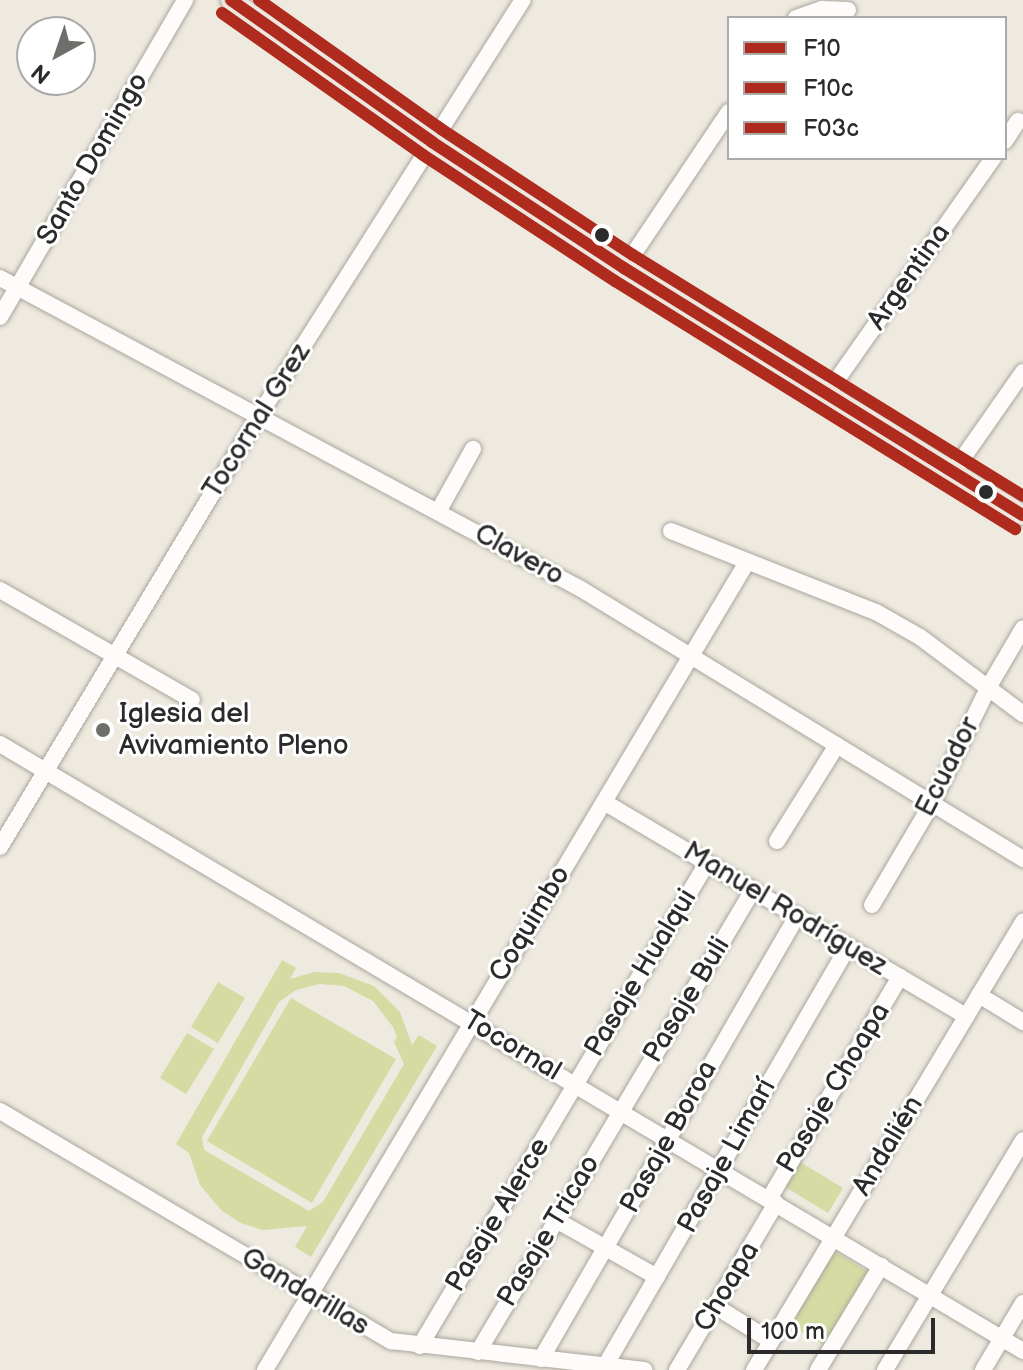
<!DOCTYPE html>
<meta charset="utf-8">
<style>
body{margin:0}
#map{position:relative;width:1023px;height:1370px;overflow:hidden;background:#efeadf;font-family:"Balsamiq Sans",sans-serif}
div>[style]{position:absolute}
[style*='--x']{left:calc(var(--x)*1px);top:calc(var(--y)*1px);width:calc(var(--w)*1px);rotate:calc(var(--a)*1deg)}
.green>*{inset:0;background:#d4dba3}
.roads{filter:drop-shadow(0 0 2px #a9a69f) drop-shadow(0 0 2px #a9a69f)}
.minor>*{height:16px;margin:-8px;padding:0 8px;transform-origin:8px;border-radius:8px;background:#fdfcfa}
.major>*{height:20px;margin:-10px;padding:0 10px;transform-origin:10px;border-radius:10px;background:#eee7df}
.bus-1>*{height:12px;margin:-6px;padding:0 6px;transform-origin:6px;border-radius:6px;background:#af2b1e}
.bus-2>*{height:12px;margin:-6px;padding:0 6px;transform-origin:6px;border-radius:6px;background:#af2b1e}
.bus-3>*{height:12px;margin:-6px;padding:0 6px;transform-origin:6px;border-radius:6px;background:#af2b1e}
.dots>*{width:22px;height:22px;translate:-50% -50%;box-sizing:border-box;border:4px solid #fff;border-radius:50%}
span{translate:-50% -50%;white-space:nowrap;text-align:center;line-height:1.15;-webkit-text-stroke:6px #fff;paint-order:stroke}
.street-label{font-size:28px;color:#2b2b2b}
.poi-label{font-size:28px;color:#2b2b2b}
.left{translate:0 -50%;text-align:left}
.legend{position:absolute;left:727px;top:16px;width:280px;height:144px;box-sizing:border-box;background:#fff;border:2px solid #aaa;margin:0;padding:10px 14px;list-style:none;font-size:24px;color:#2b2b2b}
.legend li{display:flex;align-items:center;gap:16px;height:40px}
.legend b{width:40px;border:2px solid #aaa}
.north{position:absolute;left:16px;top:16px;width:80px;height:80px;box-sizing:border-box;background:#fff;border:2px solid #aaa;border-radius:50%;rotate:220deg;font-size:22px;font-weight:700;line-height:32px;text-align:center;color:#2b2b2b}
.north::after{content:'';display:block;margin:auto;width:28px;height:36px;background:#706e6a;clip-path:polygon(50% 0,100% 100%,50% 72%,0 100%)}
.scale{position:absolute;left:747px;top:1318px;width:188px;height:36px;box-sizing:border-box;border:4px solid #2b2b2b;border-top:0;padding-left:10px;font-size:24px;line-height:28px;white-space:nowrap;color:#2b2b2b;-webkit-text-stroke:6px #fff;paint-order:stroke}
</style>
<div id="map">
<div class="green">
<div style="clip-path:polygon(evenodd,282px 960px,296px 968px,290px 979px,314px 972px,339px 973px,374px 986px,400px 1012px,412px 1045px,419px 1035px,437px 1046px,311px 1257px,295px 1247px,307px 1226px,263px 1230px,241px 1223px,222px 1211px,200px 1185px,189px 1153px,176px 1144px,282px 960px,319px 984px,344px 986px,373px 1001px,393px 1027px,397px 1037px,394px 1042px,404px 1064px,323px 1202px,309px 1211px,204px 1150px,202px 1137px,279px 1002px,296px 990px,319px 984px)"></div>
<div style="clip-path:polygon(218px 982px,245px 998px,218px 1043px,191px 1027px)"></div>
<div style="clip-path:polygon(291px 998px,396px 1059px,312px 1203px,207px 1141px)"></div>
<div style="clip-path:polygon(187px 1033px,214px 1049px,186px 1094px,160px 1078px)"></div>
<div style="clip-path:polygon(797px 1160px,843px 1188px,828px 1213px,782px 1185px)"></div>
<div style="clip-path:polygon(834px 1251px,872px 1274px,828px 1348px,790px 1325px)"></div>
</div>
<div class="roads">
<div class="minor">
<div style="--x:796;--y:18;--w:28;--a:-19"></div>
<div style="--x:822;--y:9;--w:26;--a:2"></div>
<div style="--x:1005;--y:141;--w:24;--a:-57"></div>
<div style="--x:624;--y:268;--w:188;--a:-56.1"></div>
<div style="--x:0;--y:278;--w:659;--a:28.16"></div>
<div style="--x:581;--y:589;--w:518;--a:31.42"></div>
<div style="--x:0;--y:317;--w:367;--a:-59.7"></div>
<div style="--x:826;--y:395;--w:290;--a:-54.8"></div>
<div style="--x:953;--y:472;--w:122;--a:-55"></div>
<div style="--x:439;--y:510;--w:70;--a:-60.9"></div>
<div style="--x:671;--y:531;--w:220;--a:21.6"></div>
<div style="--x:876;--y:612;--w:51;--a:29.6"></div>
<div style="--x:920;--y:637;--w:129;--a:36.8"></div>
<div style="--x:0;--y:590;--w:221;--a:29.8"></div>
<div style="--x:0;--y:744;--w:1190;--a:30.68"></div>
<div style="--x:604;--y:802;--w:421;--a:30.6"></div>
<div style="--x:777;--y:841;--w:113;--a:-58"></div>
<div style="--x:0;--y:847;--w:505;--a:-59.02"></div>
<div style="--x:260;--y:414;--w:490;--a:-57.6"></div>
<div style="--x:872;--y:905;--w:118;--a:-59.5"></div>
<div style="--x:932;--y:803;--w:128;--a:-64"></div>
<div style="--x:988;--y:688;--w:69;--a:-59.7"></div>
<div style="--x:979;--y:995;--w:52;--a:31.5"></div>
<div style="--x:0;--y:1111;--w:454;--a:30.5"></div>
<div style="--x:391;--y:1341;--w:255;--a:6.5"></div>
<div style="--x:769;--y:1199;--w:258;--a:-59.5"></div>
<div style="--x:556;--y:1220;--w:116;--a:29.4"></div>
<div style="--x:715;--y:1306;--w:66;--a:32"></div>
<div style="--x:420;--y:1346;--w:562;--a:-59.28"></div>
<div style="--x:478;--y:1352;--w:538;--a:-59.24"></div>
<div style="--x:541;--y:1359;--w:512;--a:-59.98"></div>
<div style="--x:605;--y:1366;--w:485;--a:-59.9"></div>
<div style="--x:265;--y:1370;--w:941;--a:-59.18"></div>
<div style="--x:677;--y:1370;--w:194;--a:-59.3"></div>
<div style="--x:754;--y:1370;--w:523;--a:-59.02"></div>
<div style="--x:818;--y:1370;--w:122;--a:-58.8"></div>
<div style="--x:885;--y:1370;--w:268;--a:-59"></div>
<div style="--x:983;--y:1370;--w:78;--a:-59.2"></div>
</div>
<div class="major">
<div style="--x:231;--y:0;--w:246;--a:35.2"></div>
<div style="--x:432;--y:142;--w:230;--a:33.3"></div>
<div style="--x:624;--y:268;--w:469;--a:31.8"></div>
</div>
</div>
<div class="bus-1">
<div style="--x:231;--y:0;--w:246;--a:35.2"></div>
<div style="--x:432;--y:142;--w:230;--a:33.3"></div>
<div style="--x:624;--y:268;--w:469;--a:31.8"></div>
</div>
<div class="bus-2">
<div style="--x:222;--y:13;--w:246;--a:35.2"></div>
<div style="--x:423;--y:155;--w:230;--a:33.3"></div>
<div style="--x:615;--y:281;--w:471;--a:31.8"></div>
</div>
<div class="bus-3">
<div style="--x:259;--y:0;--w:223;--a:35.3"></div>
<div style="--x:441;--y:129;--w:230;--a:33.3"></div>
<div style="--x:633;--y:255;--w:458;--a:31.7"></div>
</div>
<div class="dots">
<div style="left:602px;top:235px;background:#2b2b2b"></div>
<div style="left:986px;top:492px;background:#2b2b2b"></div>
<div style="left:103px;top:730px;background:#706e6a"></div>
</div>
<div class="street-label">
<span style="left:93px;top:159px;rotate:-60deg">Santo Domingo</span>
<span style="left:909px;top:277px;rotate:-55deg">Argentina</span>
<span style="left:257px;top:421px;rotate:-58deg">Tocornal Grez</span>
<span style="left:519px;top:555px;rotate:29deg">Clavero</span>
<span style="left:948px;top:767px;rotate:-63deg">Ecuador</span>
<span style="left:785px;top:909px;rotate:31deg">Manuel Rodríguez</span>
<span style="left:530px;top:924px;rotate:-59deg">Coquimbo</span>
<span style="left:641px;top:973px;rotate:-59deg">Pasaje Hualqui</span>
<span style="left:687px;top:1000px;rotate:-59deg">Pasaje Buli</span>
<span style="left:512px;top:1046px;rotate:31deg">Tocornal</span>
<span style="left:834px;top:1088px;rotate:-59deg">Pasaje Choapa</span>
<span style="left:669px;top:1137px;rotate:-61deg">Pasaje Boroa</span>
<span style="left:888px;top:1146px;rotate:-59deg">Andalién</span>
<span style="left:727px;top:1156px;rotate:-61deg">Pasaje Limarí</span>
<span style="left:498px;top:1215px;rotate:-59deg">Pasaje Alerce</span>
<span style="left:549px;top:1231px;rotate:-59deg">Pasaje Tricao</span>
<span style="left:727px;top:1287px;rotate:-59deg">Choapa</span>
<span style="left:305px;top:1292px;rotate:31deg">Gandarillas</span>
</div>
<div class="poi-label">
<span class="left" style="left:119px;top:730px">Iglesia del<br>Avivamiento Pleno</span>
</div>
<ul class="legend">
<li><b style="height:10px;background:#af2b1e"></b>F10</li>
<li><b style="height:10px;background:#af2b1e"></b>F10c</li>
<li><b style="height:10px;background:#af2b1e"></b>F03c</li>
</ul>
<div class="north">N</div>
<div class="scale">100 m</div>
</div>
